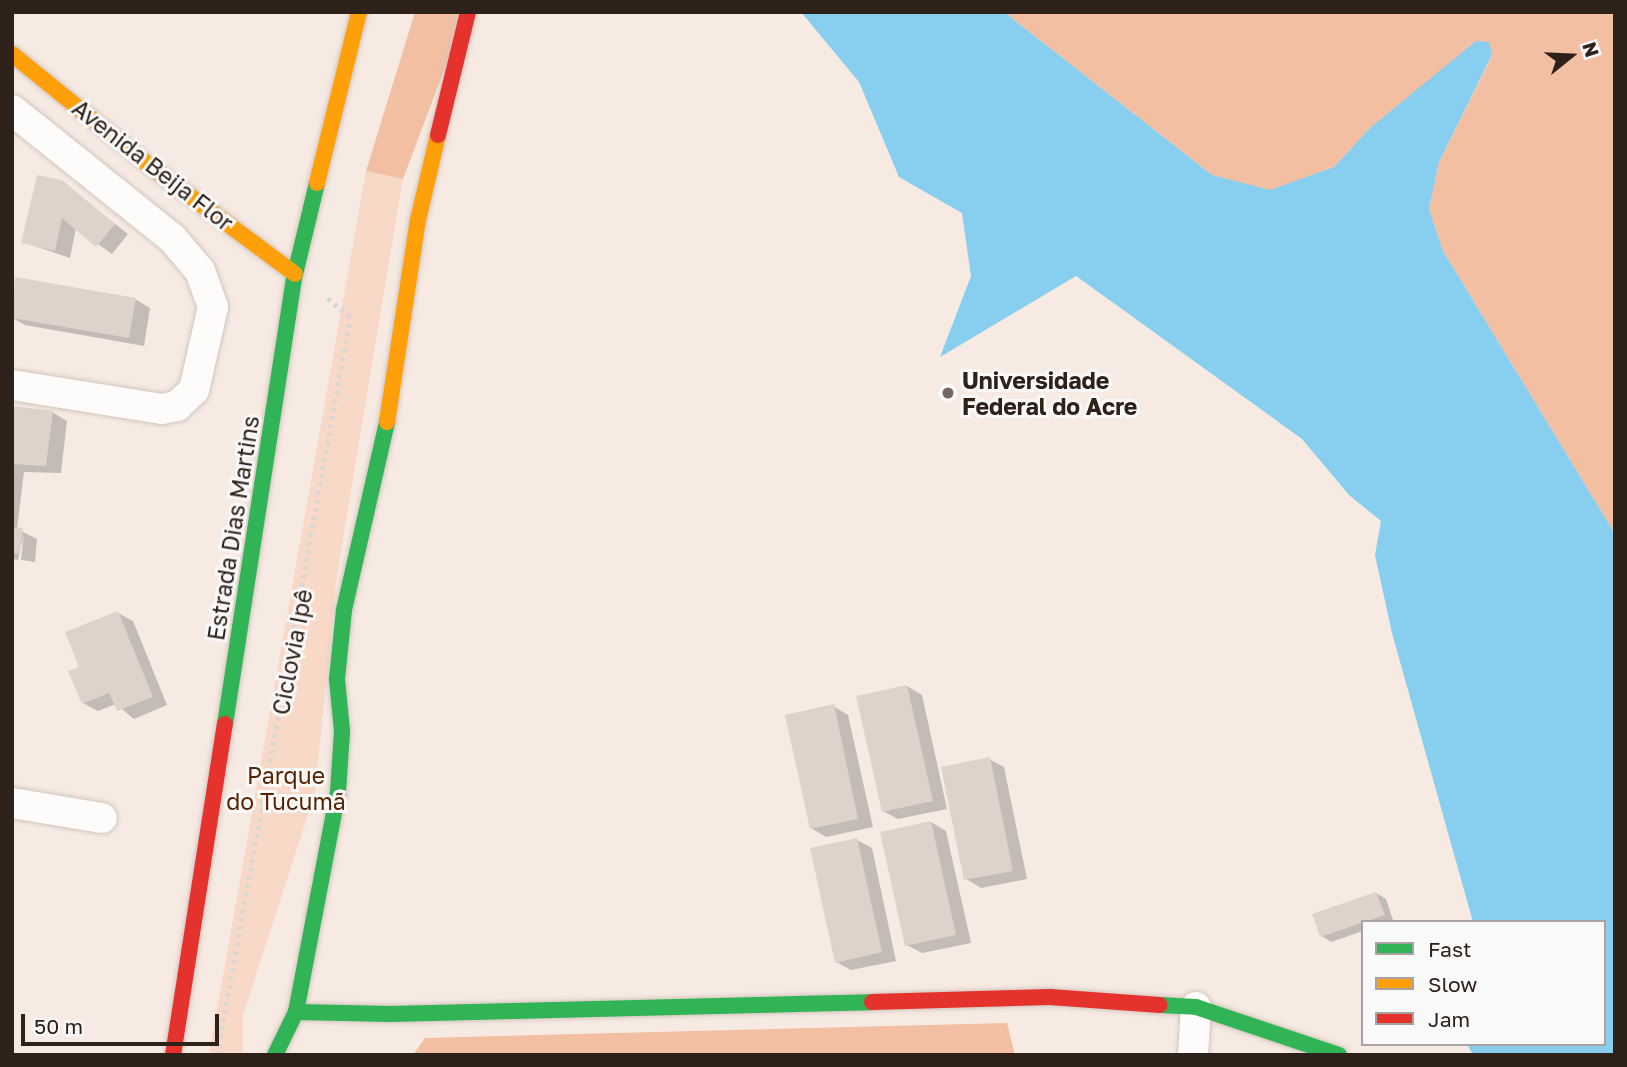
<!DOCTYPE html>
<meta charset="utf-8">
<style>
body{margin:0}
#map{position:relative;width:1627px;height:1067px;overflow:hidden;background:#f6eae3;font-family:"Golos Text",sans-serif}
div>[style]{position:absolute}
[style*='--x']{left:calc(var(--x)*1px);top:calc(var(--y)*1px);width:calc(var(--w)*1px);rotate:calc(var(--a)*1deg)}
.green>*{inset:0;background:#f8d8c6}
.forest>*{inset:0;background:#f3bfa2}
.water>*{inset:0;background:#88cfef}
.shadow>*{inset:0;background:#0003}
.building>*{inset:0;background:#ded2cb}
.path>*{height:4.5px;margin-top:-2.25px;transform-origin:0;background:repeating-linear-gradient(90deg,#d9d6d4 0 3.5px,transparent 0 8.5px)}
.roads{filter:drop-shadow(0 0 2px #d2c6be) drop-shadow(0 0 2px #d2c6be)}
.street>*{height:30px;margin:-15px;padding:0 15px;transform-origin:15px;border-radius:15px;background:#fefcfb}
.fast>*{height:16px;margin:-8px;padding:0 8px;transform-origin:8px;border-radius:8px;background:#30b455}
.slow>*{height:16px;margin:-8px;padding:0 8px;transform-origin:8px;border-radius:8px;background:#ff9f0a}
.jam>*{height:16px;margin:-8px;padding:0 8px;transform-origin:8px;border-radius:8px;background:#e5322d}
.dots>*{width:19px;height:19px;translate:-50% -50%;box-sizing:border-box;border:4px solid #f9f9f9;border-radius:50%}
span{translate:-50% -50%;white-space:nowrap;text-align:center;line-height:1.15;-webkit-text-stroke:6px #f9f9f9;paint-order:stroke}
.street-label{font-size:23px;color:#2e211a}
.poi-label{font-size:23px;color:#2e211a;font-weight:700}
.left{translate:0 -50%;text-align:left}
.park-label{font-size:23px;color:#582400}
.frame{position:absolute;inset:0;border:14px solid #2e211a;pointer-events:none}
.legend{position:absolute;left:1361px;top:920px;width:245px;height:126px;box-sizing:border-box;background:#f9f9f9;border:2px solid #a8a3a0;margin:0;padding:9px 12px;list-style:none;font-size:21px;color:#2e211a}
.legend li{display:flex;align-items:center;gap:14px;height:35px}
.legend b{width:35px;border:2px solid #a8a3a0}
.north{position:absolute;left:1536px;top:21px;width:70px;height:70px;-webkit-text-stroke:5px #f9f9f9;paint-order:stroke;rotate:72deg;font-size:19px;font-weight:700;line-height:28px;text-align:center;color:#2e211a}
.north::after{content:'';display:block;margin:auto;width:24px;height:32px;background:#2e211a;clip-path:polygon(50% 0,100% 100%,50% 72%,0 100%)}
.scale{position:absolute;left:21px;top:1014px;width:198px;height:32px;box-sizing:border-box;border:4px solid #2e211a;border-top:0;padding-left:9px;font-size:21px;line-height:24px;white-space:nowrap;color:#2e211a;-webkit-text-stroke:5px #f9f9f9;paint-order:stroke}
</style>
<div id="map">
<div class="green">
<div style="clip-path:polygon(366px 171px,403px 179px,336px 582px,315px 793px,243px 1015px,243px 1055px,209px 1055px)"></div>
</div>
<div class="forest">
<div style="clip-path:polygon(415px 12px,466px 12px,403px 179px,366px 171px)"></div>
<div style="clip-path:polygon(1004px 12px,1615px 12px,1615px 534px,1443px 251px,1429px 209px,1439px 162px,1492px 56px,1370px 128px,1334px 167px,1270px 191px,1212px 175px)"></div>
<div style="clip-path:polygon(1007px 1023px,1015px 1055px,413px 1055px,425px 1038px)"></div>
</div>
<div class="water">
<div style="clip-path:polygon(801px 12px,1004px 12px,1212px 175px,1270px 190px,1334px 167px,1370px 128px,1476px 41px,1489px 42px,1492px 55px,1439px 162px,1429px 209px,1443px 251px,1615px 534px,1615px 1055px,1473px 1055px,1467px 1044px,1604px 1044px,1604px 922px,1473px 922px,1392px 633px,1375px 555px,1381px 521px,1349px 495px,1302px 439px,1076px 276px,940px 357px,971px 276px,962px 213px,899px 177px,859px 82px)"></div>
</div>
<div class="shadow">
<div style="clip-path:polygon(61px 182px,128px 234px,112px 254px,76px 228px,70px 258px,23px 242px)"></div>
<div style="clip-path:polygon(16px 279px,135px 299px,150px 308px,144px 346px,25px 325px,12px 318px)"></div>
<div style="clip-path:polygon(12px 407px,52px 412px,67px 421px,61px 473px,24px 472px,17px 529px,37px 539px,35px 562px,21px 560px,24px 534px,18px 560px,12px 559px)"></div>
<div style="clip-path:polygon(118px 613px,133px 621px,167px 705px,134px 719px,116px 704px,98px 711px,83px 703px,81px 668px)"></div>
<div style="clip-path:polygon(907px 686px,922px 695px,947px 809px,898px 819px,883px 811px)"></div>
<div style="clip-path:polygon(833px 706px,848px 715px,873px 827px,826px 837px,811px 828px)"></div>
<div style="clip-path:polygon(989px 759px,1004px 767px,1027px 879px,981px 888px,966px 879px)"></div>
<div style="clip-path:polygon(931px 822px,946px 831px,971px 943px,922px 953px,907px 945px)"></div>
<div style="clip-path:polygon(857px 840px,872px 848px,896px 961px,851px 970px,836px 962px)"></div>
<div style="clip-path:polygon(1376px 893px,1386px 899px,1393px 920px,1363px 922px,1363px 931px,1331px 942px,1322px 936px)"></div>
</div>
<div class="building">
<div style="clip-path:polygon(37px 175px,62px 180px,115px 224px,96px 247px,62px 218px,55px 251px,21px 243px)"></div>
<div style="clip-path:polygon(15px 277px,136px 298px,129px 338px,12px 318px)"></div>
<div style="clip-path:polygon(12px 406px,53px 411px,46px 466px,12px 464px)"></div>
<div style="clip-path:polygon(12px 527px,23px 528px,20px 554px,12px 553px)"></div>
<div style="clip-path:polygon(118px 611px,153px 697px,117px 711px,109px 693px,82px 704px,68px 671px,79px 667px,65px 632px)"></div>
<div style="clip-path:polygon(907px 685px,933px 801px,882px 812px,856px 696px)"></div>
<div style="clip-path:polygon(834px 704px,858px 819px,810px 829px,785px 715px)"></div>
<div style="clip-path:polygon(990px 757px,1013px 871px,964px 880px,941px 767px)"></div>
<div style="clip-path:polygon(931px 821px,956px 935px,905px 946px,880px 832px)"></div>
<div style="clip-path:polygon(857px 838px,882px 952px,835px 963px,810px 848px)"></div>
<div style="clip-path:polygon(1376px 892px,1385px 915px,1320px 937px,1312px 914px)"></div>
</div>
<div class="path">
<div style="--x:217;--y:1055;--w:750;--a:-79.78"></div>
<div style="--x:350;--y:317;--w:33;--a:-141"></div>
</div>
<div class="roads">
<div class="street">
<div style="--x:12;--y:110;--w:206;--a:38.7"></div>
<div style="--x:173;--y:239;--w:42;--a:49.8"></div>
<div style="--x:200;--y:271;--w:38;--a:70"></div>
<div style="--x:213;--y:307;--w:85;--a:102.9"></div>
<div style="--x:194;--y:390;--w:23;--a:137"></div>
<div style="--x:177;--y:406;--w:15;--a:169"></div>
<div style="--x:162;--y:409;--w:152;--a:-170.9"></div>
<div style="--x:12;--y:803;--w:91;--a:9.5"></div>
<div style="--x:1193;--y:1055;--w:48;--a:-86.4"></div>
</div>
<div class="fast">
<div style="--x:225;--y:724;--w:455;--a:-81.2"></div>
<div style="--x:295;--y:274;--w:94;--a:-76.4"></div>
<div style="--x:1160;--y:1005;--w:36;--a:3"></div>
<div style="--x:1196;--y:1007;--w:151;--a:18.6"></div>
<div style="--x:296;--y:1012;--w:95;--a:1.2"></div>
<div style="--x:391;--y:1014;--w:481;--a:-1.4"></div>
<div style="--x:275;--y:1055;--w:48;--a:-64"></div>
<div style="--x:296;--y:1012;--w:224;--a:-79.2"></div>
<div style="--x:338;--y:792;--w:61;--a:-86.2"></div>
<div style="--x:342;--y:731;--w:52;--a:-95.5"></div>
<div style="--x:337;--y:679;--w:69;--a:-84.2"></div>
<div style="--x:344;--y:610;--w:193;--a:-77.1"></div>
</div>
<div class="slow">
<div style="--x:12;--y:54;--w:179;--a:39.1"></div>
<div style="--x:151;--y:167;--w:179;--a:36.6"></div>
<div style="--x:317;--y:183;--w:176;--a:-76.2"></div>
<div style="--x:387;--y:422;--w:204;--a:-81.3"></div>
<div style="--x:418;--y:220;--w:87;--a:-76.8"></div>
</div>
<div class="jam">
<div style="--x:438;--y:135;--w:127;--a:-76.3"></div>
<div style="--x:872;--y:1002;--w:178;--a:-1.6"></div>
<div style="--x:1050;--y:997;--w:110;--a:4.2"></div>
<div style="--x:173;--y:1055;--w:335;--a:-81.1"></div>
</div>
</div>
<div class="dots">
<div style="left:948px;top:393px;background:#746760"></div>
</div>
<div class="street-label">
<span style="left:153px;top:165px;rotate:38deg">Avenida Beija Flor</span>
<span style="left:233px;top:528px;rotate:-81deg">Estrada Dias Martins</span>
<span style="left:292px;top:652px;rotate:-79deg">Ciclovia Ipê</span>
</div>
<div class="poi-label">
<span class="left" style="left:962px;top:393px">Universidade<br>Federal do Acre</span>
</div>
<div class="park-label">
<span style="left:286px;top:788px">Parque<br>do Tucumã</span>
</div>
<div class="frame"></div>
<ul class="legend">
<li><b style="height:9px;background:#30b455"></b>Fast</li>
<li><b style="height:9px;background:#ff9f0a"></b>Slow</li>
<li><b style="height:9px;background:#e5322d"></b>Jam</li>
</ul>
<div class="north">N</div>
<div class="scale">50 m</div>
</div>
